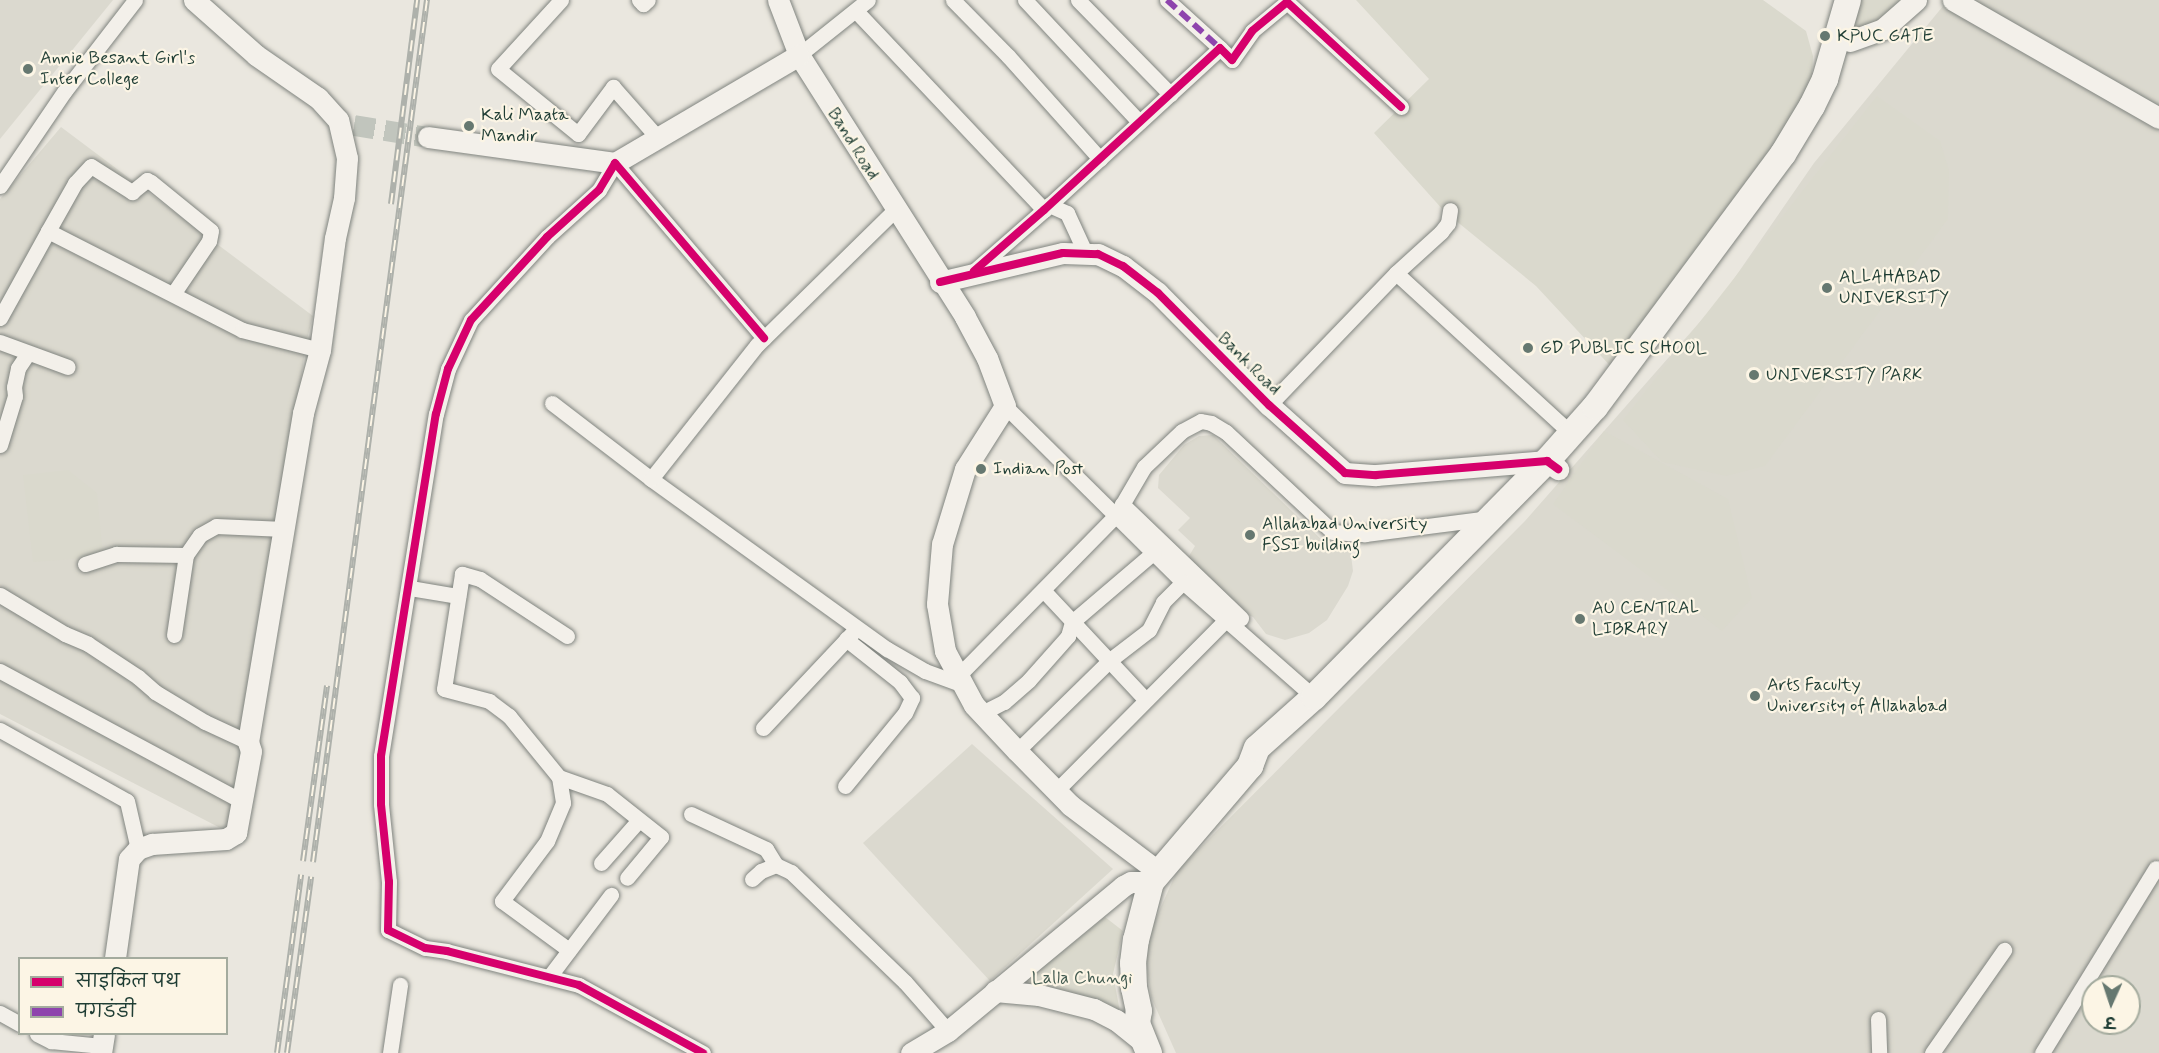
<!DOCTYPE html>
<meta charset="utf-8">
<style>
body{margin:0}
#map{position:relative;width:2159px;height:1053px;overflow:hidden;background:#eae7df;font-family:Mynerve,"Playpen Sans Deva",sans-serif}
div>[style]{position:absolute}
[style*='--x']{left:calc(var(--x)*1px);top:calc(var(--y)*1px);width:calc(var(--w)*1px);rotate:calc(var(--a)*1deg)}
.built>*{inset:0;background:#dbd9cf}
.green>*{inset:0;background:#dad9cd}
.secondary-tunnel>*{height:21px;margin-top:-10.5px;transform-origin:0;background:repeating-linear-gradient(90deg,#c1c5bd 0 21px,transparent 0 31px)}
.roads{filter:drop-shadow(0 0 2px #80847f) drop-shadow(0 0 2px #80847f)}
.street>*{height:15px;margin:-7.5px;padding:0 7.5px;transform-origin:7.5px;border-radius:7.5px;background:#f3f0ea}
.secondary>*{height:21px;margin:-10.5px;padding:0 10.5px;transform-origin:10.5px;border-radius:10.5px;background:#f3f0ea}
.highway>*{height:26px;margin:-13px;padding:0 13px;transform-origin:13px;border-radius:13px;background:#f3f0ea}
.rail>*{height:6px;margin-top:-3px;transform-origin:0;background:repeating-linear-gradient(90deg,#fcf5e5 0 11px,#aeb1ab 0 22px);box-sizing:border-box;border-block:2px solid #aeb1ab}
.quiet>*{height:6px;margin-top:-3px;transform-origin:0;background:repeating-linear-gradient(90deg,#8e44ad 0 12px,transparent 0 18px)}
.cycleway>*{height:8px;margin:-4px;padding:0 4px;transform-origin:4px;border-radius:4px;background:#d6006c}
.dots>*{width:16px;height:16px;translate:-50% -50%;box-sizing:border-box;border:3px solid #fcf5e5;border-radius:50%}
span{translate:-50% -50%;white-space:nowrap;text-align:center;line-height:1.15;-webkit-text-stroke:4.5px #fcf5e5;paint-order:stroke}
.poi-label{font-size:18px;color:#1f3d34}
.left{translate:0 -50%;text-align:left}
.street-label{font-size:18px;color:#1f3d34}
.park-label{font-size:18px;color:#425a50}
.legend{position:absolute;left:18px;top:957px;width:210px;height:78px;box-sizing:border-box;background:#fcf5e5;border:2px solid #a4ab9e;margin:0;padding:8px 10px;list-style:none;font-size:18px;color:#1f3d34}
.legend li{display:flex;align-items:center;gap:12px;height:30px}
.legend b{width:30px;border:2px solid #a4ab9e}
.north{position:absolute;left:2081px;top:975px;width:60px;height:60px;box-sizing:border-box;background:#fcf5e5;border:2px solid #a4ab9e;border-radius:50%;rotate:183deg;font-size:16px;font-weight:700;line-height:24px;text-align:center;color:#1f3d34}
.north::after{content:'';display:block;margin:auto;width:21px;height:27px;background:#667870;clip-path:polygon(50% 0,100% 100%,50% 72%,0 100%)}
</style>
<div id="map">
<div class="built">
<div style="clip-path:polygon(0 0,113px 0,0 139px)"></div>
<div style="clip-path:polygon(evenodd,1948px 0,2159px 0,2159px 1053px,1176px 1053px,1151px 997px,1144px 945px,1177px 871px,1525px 521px,1720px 299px,1814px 163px,1948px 0,2093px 987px,2129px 987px,2129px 1023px,2093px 1023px,2093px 987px)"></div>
<div style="clip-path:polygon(61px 127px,313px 316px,306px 343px,241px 814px,230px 833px,0 714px,0 199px)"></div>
<div style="clip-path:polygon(1213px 435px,1326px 544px,1349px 539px,1353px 571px,1348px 586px,1327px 620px,1309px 633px,1285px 640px,1266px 634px,1253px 617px,1238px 611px,1186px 561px,1195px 546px,1178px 530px,1190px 518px,1158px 488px,1159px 475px,1184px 445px,1199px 436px)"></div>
<div style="clip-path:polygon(972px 744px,1113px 869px,990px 981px,863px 843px)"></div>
</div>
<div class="green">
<div style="clip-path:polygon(1356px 0,1763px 0,1806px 31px,1813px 56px,1811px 95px,1615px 371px,1536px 286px,1444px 211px,1374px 133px,1429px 79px)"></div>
<div style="clip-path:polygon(1860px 0,1900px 0,1848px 50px)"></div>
<div style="clip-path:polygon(1877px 96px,1940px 141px,1949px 170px,1948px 219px,1765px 466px,1726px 476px,1662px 462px,1623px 420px)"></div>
<div style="clip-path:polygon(1604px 431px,1728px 499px,1752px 598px,1722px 631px,1553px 504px)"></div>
<div style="clip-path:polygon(68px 470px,97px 493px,103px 557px,33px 562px,23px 475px)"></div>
<div style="clip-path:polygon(1105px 917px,1123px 931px,1113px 974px,1123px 1028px,1085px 1013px,1007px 996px)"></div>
</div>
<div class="secondary-tunnel">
<div style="--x:354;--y:125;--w:75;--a:9.2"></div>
</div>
<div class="roads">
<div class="street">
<div style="--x:561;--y:0;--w:93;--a:132.4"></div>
<div style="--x:498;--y:69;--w:103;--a:39.1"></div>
<div style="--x:578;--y:134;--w:59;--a:-53.3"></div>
<div style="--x:613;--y:87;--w:68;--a:48.6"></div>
<div style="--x:639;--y:0;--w:6;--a:45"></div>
<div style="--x:643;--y:4;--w:6;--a:-39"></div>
<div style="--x:953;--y:0;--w:78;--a:45.5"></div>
<div style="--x:1008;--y:56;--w:138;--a:48.2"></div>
<div style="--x:1025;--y:0;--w:167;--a:46.9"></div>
<div style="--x:1078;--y:0;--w:132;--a:45.6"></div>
<div style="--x:1167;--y:0;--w:72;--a:42.2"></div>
<div style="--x:856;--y:11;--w:274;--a:46.6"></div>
<div style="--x:799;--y:55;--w:88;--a:-38.6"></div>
<div style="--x:0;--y:186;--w:114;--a:-55.8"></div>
<div style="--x:64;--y:92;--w:116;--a:-52.3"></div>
<div style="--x:1049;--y:205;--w:20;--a:24"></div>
<div style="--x:1067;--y:213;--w:43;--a:65.2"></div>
<div style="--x:48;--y:231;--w:55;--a:-60.6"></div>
<div style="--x:75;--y:183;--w:23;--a:-47"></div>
<div style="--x:91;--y:166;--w:49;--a:32.4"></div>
<div style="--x:132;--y:192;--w:19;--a:-39"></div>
<div style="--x:147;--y:180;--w:4;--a:27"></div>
<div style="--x:151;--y:182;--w:77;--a:39.2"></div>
<div style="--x:211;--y:231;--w:10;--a:101"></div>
<div style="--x:209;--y:241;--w:64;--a:124.2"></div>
<div style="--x:972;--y:273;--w:96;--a:-41.2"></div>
<div style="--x:1044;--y:210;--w:239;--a:-42.6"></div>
<div style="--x:1220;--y:48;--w:17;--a:45"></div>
<div style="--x:1232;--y:60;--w:35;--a:-55"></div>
<div style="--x:1252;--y:31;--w:45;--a:-39.6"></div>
<div style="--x:1287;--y:2;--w:155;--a:42.6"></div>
<div style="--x:1396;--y:273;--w:239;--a:42.5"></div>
<div style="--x:0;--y:318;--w:99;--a:-61.1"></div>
<div style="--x:48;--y:231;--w:218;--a:27"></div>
<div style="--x:242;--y:330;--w:81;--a:14.4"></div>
<div style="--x:0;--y:342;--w:72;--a:20.2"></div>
<div style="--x:552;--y:403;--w:125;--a:37.5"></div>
<div style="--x:651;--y:479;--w:291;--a:35.8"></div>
<div style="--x:887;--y:649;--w:44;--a:30.1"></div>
<div style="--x:925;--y:671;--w:40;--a:20.2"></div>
<div style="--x:1269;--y:405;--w:183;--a:-46.1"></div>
<div style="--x:1396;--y:273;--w:61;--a:-42.3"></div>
<div style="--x:1441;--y:232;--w:11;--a:-52"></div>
<div style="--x:1448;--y:223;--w:13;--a:-81"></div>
<div style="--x:1005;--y:406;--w:250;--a:44.7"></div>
<div style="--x:1183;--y:582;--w:174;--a:41.3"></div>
<div style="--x:0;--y:445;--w:51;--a:-73"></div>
<div style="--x:15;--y:396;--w:9;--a:-96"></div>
<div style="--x:14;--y:387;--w:19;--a:-78"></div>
<div style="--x:18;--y:368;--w:18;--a:-56"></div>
<div style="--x:651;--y:479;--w:171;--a:-51.7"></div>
<div style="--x:757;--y:345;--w:193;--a:-44.4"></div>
<div style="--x:1122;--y:504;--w:165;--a:43.8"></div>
<div style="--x:85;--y:564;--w:33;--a:-18"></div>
<div style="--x:116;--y:554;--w:70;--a:0.8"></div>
<div style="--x:410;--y:588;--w:49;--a:9.5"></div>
<div style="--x:1043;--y:590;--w:149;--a:46.9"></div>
<div style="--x:0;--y:595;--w:76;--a:31"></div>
<div style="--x:65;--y:634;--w:25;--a:23"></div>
<div style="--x:88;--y:644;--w:60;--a:33.4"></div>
<div style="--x:138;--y:677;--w:23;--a:41"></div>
<div style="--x:155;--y:692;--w:58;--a:31"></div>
<div style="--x:205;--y:722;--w:47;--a:24.9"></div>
<div style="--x:174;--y:635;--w:81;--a:-81.5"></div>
<div style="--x:186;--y:555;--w:24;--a:-55"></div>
<div style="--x:200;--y:535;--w:18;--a:-29"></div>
<div style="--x:216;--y:526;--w:68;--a:2.5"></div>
<div style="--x:567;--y:636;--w:104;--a:-146.8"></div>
<div style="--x:480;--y:579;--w:19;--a:-164"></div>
<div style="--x:462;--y:574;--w:116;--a:98.9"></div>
<div style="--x:444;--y:689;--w:47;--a:14.9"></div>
<div style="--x:489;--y:701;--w:25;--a:37"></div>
<div style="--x:509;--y:716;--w:79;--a:50.7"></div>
<div style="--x:559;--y:777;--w:26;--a:81"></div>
<div style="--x:563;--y:803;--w:41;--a:112.8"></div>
<div style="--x:547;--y:841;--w:75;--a:126.9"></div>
<div style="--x:502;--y:901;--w:83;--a:36.2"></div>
<div style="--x:0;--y:671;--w:274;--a:28.3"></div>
<div style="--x:958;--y:676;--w:226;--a:-45.5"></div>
<div style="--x:1116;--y:515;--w:56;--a:-59.7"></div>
<div style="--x:1144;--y:467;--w:52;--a:-43.5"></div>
<div style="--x:1182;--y:431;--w:21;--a:-28"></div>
<div style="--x:1201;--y:421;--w:10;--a:11"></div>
<div style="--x:1211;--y:423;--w:17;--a:31"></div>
<div style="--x:1226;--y:432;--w:146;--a:43.1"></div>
<div style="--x:1333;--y:532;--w:32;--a:4"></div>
<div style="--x:1365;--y:534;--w:126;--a:-7.3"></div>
<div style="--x:982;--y:713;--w:25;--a:-27"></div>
<div style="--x:1004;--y:702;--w:33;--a:-41"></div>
<div style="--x:1029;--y:680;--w:59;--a:-48.4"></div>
<div style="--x:1068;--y:636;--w:15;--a:-74"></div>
<div style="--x:1072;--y:622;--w:108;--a:-40.5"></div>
<div style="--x:763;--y:728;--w:132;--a:-46.8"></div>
<div style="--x:0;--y:730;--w:145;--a:29.2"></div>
<div style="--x:127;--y:801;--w:49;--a:77.1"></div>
<div style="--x:1017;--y:751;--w:130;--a:-44.4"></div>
<div style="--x:1110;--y:660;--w:49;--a:-37.6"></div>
<div style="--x:1149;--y:630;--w:31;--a:-63"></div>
<div style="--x:1163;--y:602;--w:28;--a:-45"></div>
<div style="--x:559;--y:777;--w:51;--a:19.5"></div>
<div style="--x:607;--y:794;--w:69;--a:38.5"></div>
<div style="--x:661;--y:837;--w:53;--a:129.7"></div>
<div style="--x:845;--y:786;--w:94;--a:-50.6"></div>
<div style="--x:905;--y:713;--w:17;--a:-65"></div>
<div style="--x:912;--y:698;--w:20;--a:-127"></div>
<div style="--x:900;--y:682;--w:69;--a:-141.5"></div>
<div style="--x:1056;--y:791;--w:243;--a:-45.2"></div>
<div style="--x:691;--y:814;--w:83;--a:25"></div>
<div style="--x:766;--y:849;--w:19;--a:58"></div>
<div style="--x:601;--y:863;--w:57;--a:-48.5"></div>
<div style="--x:752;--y:879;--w:12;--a:-42"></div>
<div style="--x:761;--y:871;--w:16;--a:-22"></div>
<div style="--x:776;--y:865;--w:17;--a:25"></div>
<div style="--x:791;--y:872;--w:158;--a:44"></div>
<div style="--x:905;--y:982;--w:65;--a:48.7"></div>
<div style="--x:549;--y:977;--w:103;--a:-52.9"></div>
<div style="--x:0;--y:1013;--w:23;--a:29"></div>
<div style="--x:1878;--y:1019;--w:34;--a:88"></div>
<div style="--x:37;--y:1034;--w:16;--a:27"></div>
<div style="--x:51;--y:1041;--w:51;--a:5.6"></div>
<div style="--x:390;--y:1053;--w:69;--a:-81.6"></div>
<div style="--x:703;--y:1053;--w:141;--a:-151.3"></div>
<div style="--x:579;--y:985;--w:136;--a:-165.6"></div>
<div style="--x:447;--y:951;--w:22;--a:-172"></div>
<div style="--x:425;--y:948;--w:41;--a:-154.1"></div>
<div style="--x:388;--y:930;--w:48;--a:-88.8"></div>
<div style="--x:389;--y:882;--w:78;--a:-95.9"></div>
<div style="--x:381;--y:804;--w:48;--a:-90"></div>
<div style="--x:381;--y:756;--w:346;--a:-80.9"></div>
<div style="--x:436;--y:414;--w:47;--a:-75.1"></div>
<div style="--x:448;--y:369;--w:54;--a:-64.9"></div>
<div style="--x:471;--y:320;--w:113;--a:-47.5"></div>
<div style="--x:547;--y:237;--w:70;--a:-42.1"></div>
<div style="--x:599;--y:190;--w:31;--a:-59"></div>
<div style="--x:615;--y:163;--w:230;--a:49.6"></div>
<div style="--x:1932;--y:1053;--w:126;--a:-55"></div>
<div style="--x:2042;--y:1053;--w:217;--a:-58.4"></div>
</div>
<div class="secondary">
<div style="--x:778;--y:0;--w:59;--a:69.1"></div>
<div style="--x:799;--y:55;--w:310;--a:57.6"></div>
<div style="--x:965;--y:317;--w:47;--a:61.8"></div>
<div style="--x:987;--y:358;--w:51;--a:69.4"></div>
<div style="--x:1005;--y:406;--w:75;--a:122.4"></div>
<div style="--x:965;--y:469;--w:78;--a:107"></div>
<div style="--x:942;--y:544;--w:60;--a:94.8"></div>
<div style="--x:937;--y:604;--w:48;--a:80.3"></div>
<div style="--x:945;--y:651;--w:61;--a:61.8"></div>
<div style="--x:974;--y:705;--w:63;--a:46.9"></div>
<div style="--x:1017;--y:751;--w:76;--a:45.5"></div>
<div style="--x:1070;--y:805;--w:111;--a:37"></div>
<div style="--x:1953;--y:0;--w:237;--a:29.8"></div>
<div style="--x:1850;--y:41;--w:35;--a:-20"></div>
<div style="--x:1883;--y:29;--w:44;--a:-41.3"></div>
<div style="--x:428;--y:137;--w:189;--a:7.9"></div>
<div style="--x:615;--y:163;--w:213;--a:-30.4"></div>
<div style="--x:940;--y:282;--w:126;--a:-13.3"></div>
<div style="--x:1063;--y:253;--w:35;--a:2"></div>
<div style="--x:1098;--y:254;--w:28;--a:26"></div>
<div style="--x:1123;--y:266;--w:44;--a:37.6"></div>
<div style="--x:1158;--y:293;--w:158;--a:45.3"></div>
<div style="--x:1269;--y:405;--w:102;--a:41.8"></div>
<div style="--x:1345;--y:473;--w:31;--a:4"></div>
<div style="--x:1376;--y:475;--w:172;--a:-4.7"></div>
<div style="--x:1547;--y:461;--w:14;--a:36"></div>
<div style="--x:115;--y:958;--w:100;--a:-82"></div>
<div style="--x:129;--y:859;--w:13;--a:-48"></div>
<div style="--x:138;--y:849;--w:15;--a:-20"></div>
<div style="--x:152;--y:844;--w:74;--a:-3.9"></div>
<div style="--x:226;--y:839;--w:12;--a:-31"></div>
<div style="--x:236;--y:833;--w:83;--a:-79.6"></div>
<div style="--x:251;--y:751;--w:9;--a:-108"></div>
<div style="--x:248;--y:742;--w:334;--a:-80.5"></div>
<div style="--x:303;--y:413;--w:65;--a:-74.9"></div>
<div style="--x:320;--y:350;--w:113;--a:-82.4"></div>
<div style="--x:335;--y:238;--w:41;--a:-77.3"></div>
<div style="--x:344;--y:198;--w:40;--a:-85.7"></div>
<div style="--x:347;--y:158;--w:39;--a:-103"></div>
<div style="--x:338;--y:120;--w:30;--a:-132"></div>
<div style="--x:318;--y:98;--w:75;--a:-145.3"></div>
<div style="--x:256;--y:55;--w:83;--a:-138.4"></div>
<div style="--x:995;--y:991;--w:44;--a:5.2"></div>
<div style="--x:1039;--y:995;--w:57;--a:14.3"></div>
<div style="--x:1094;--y:1009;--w:25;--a:27"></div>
<div style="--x:1116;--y:1020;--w:38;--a:39"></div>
<div style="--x:101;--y:1053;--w:19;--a:-81"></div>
<div style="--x:911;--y:1053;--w:43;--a:-30.7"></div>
<div style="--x:948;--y:1031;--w:227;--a:-39.6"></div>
<div style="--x:1123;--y:886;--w:9;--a:-27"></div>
<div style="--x:1131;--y:882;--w:20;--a:0"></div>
</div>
<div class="highway">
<div style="--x:1149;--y:1053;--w:32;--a:-112"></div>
<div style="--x:1137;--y:1023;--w:12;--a:-81"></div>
<div style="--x:1139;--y:1011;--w:24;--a:-102"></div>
<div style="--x:1134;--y:988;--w:25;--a:-92"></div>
<div style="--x:1133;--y:963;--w:23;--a:-83"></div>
<div style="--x:1136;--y:940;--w:60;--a:-75.5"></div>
<div style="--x:1151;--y:882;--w:153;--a:-49.5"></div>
<div style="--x:1250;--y:766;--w:19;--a:-69"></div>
<div style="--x:1257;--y:748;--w:76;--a:-41.8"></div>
<div style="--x:1314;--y:697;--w:332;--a:-45.4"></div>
<div style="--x:1547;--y:461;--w:72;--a:-48.4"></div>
<div style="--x:1595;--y:407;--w:315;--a:-53.4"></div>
<div style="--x:1783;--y:154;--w:56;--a:-58.9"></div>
<div style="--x:1812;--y:106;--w:30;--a:-64"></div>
<div style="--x:1825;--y:79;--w:82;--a:-73.8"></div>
</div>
</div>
<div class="rail">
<div style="--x:391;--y:204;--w:206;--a:-82.7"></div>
<div style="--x:303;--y:861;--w:177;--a:-82.2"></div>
<div style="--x:313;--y:862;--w:870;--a:-82.47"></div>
<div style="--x:277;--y:1053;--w:180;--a:-82.3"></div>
<div style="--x:287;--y:1053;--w:178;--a:-82.2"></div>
</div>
<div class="quiet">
<div style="--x:1167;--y:0;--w:72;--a:42.2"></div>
</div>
<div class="cycleway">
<div style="--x:974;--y:271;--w:93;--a:-41.1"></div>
<div style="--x:1044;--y:210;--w:239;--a:-42.6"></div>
<div style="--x:1220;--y:48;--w:17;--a:45"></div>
<div style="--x:1232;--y:60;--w:35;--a:-55"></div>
<div style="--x:1252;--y:31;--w:45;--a:-39.6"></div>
<div style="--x:1287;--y:2;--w:155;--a:42.6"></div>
<div style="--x:940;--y:282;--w:126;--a:-13.3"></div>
<div style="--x:1063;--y:253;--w:35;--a:2"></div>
<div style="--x:1098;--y:254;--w:28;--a:26"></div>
<div style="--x:1123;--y:266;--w:44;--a:37.6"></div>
<div style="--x:1158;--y:293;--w:158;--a:45.3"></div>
<div style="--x:1269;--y:405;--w:102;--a:41.8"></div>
<div style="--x:1345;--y:473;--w:31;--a:4"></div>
<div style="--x:1376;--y:475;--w:172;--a:-4.7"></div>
<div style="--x:1547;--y:461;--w:14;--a:36"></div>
<div style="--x:703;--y:1053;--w:141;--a:-151.3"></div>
<div style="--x:579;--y:985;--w:136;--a:-165.6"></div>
<div style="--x:447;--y:951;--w:22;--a:-172"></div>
<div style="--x:425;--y:948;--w:41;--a:-154.1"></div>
<div style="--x:388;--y:930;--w:48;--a:-88.8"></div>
<div style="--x:389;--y:882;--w:78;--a:-95.9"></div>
<div style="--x:381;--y:804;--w:48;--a:-90"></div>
<div style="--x:381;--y:756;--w:346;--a:-80.9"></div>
<div style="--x:436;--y:414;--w:47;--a:-75.1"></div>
<div style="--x:448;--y:369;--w:54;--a:-64.9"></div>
<div style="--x:471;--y:320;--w:113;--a:-47.5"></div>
<div style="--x:547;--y:237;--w:70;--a:-42.1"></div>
<div style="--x:599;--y:190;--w:31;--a:-59"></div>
<div style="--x:615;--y:163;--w:230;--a:49.6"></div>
</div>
<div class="dots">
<div style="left:1825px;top:36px;background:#667870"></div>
<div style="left:28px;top:69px;background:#667870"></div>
<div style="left:469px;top:126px;background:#667870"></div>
<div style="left:1827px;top:288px;background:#667870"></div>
<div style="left:1528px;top:348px;background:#667870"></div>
<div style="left:1754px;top:375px;background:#667870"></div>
<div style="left:981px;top:469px;background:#667870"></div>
<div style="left:1250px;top:535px;background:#667870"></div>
<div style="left:1580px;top:619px;background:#667870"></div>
<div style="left:1755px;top:696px;background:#667870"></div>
</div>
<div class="poi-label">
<span class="left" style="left:1837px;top:36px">KPUC GATE</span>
<span class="left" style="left:40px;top:69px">Annie Besant Girl's<br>Inter College</span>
<span class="left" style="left:481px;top:126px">Kali Maata<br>Mandir</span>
<span class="left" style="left:1839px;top:288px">ALLAHABAD<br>UNIVERSITY</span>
<span class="left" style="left:1540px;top:348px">GD PUBLIC SCHOOL</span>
<span class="left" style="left:1766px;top:375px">UNIVERSITY PARK</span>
<span class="left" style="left:993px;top:469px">Indian Post</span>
<span class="left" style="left:1262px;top:535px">Allahabad University<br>FSSI building</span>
<span class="left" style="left:1592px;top:619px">AU CENTRAL<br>LIBRARY</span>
<span class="left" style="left:1767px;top:696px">Arts Faculty<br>University of Allahabad</span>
</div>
<div class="street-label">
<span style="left:853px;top:144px;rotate:58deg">Band Road</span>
<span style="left:1249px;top:364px;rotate:45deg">Bank Road</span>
</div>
<div class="park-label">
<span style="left:1082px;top:978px">Lalla Chungi</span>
</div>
<ul class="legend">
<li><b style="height:8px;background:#d6006c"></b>साइकिल पथ</li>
<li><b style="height:8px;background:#8e44ad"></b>पगडंडी</li>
</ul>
<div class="north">उ</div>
</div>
